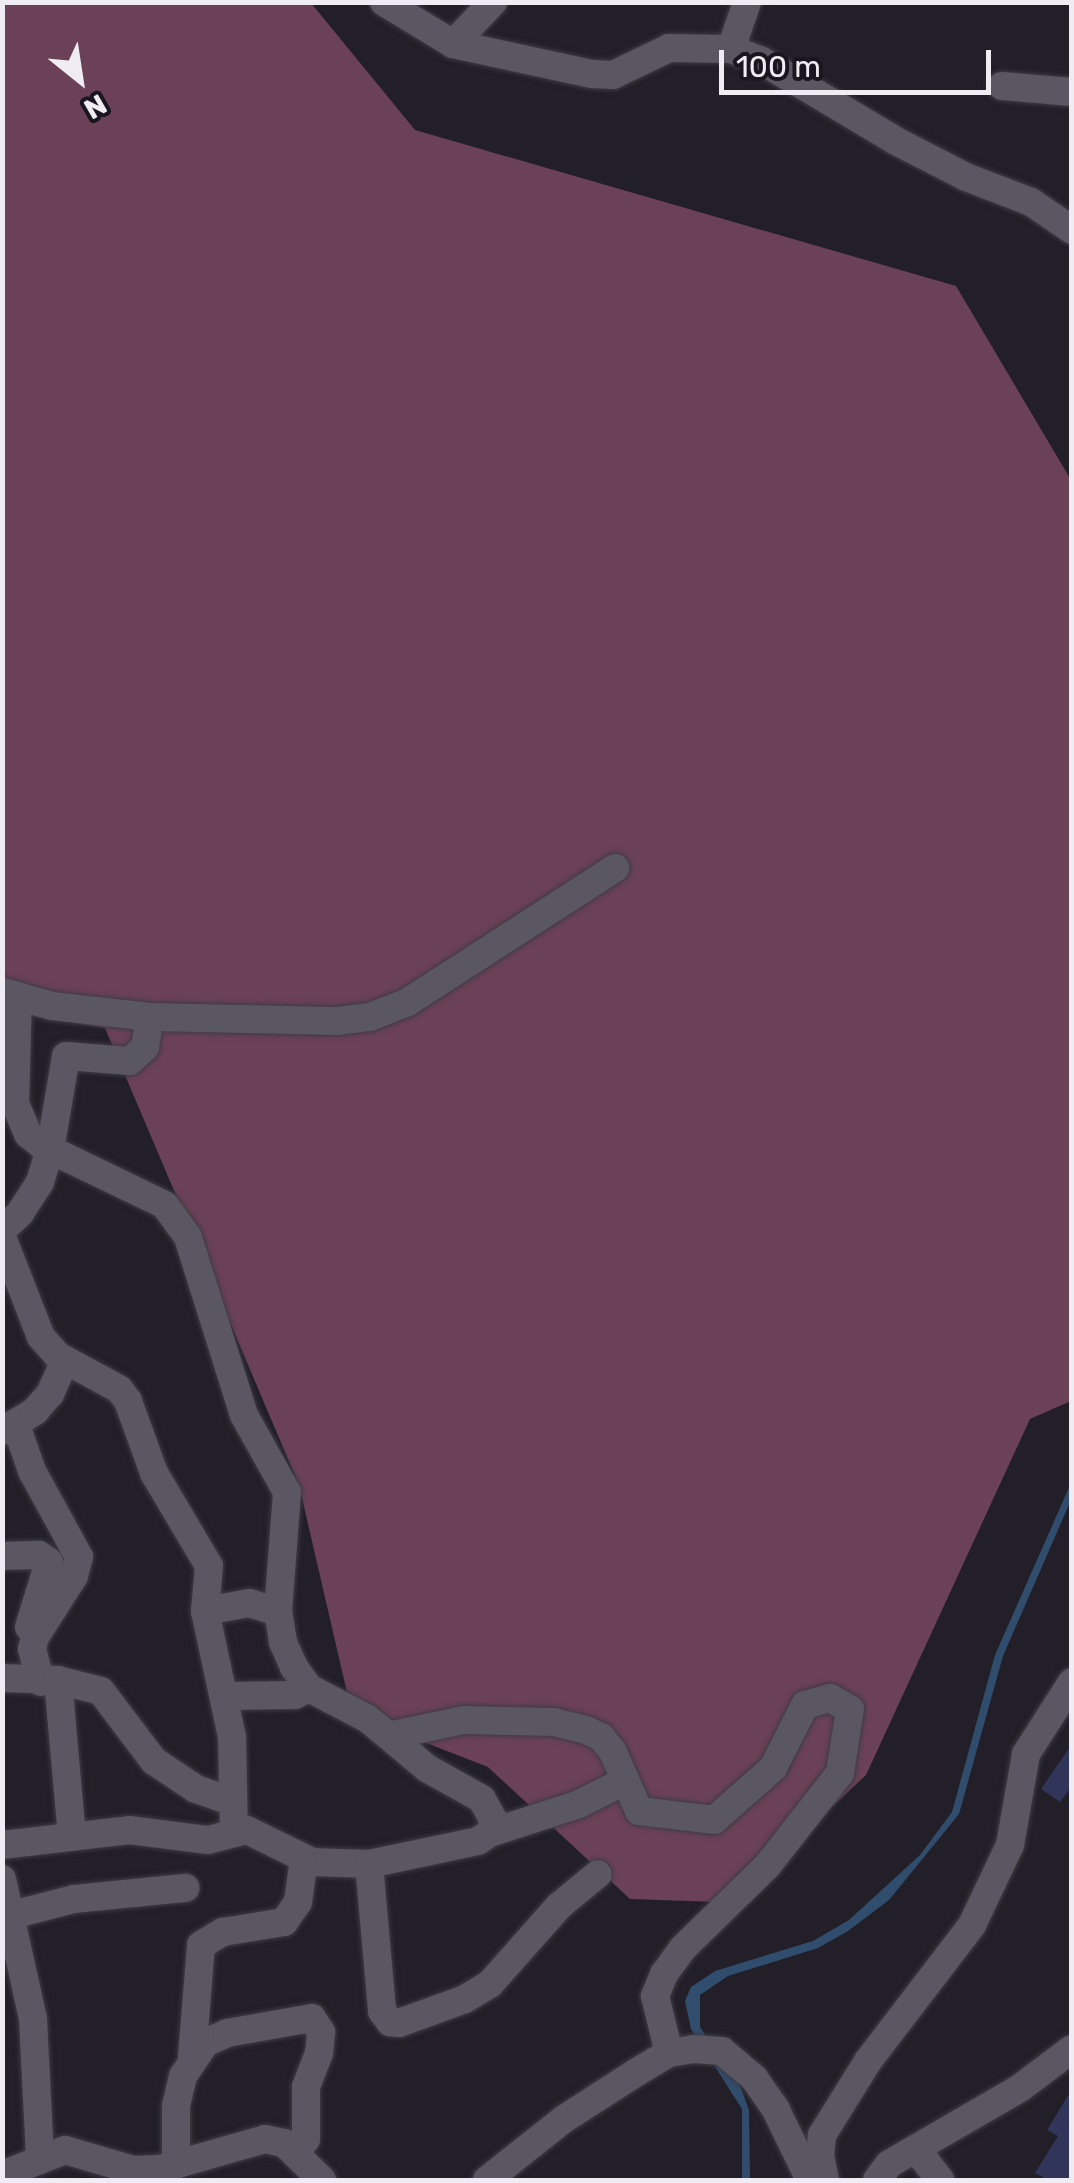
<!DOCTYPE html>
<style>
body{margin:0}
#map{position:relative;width:1074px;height:2183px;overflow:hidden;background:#221f28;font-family:Rubik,sans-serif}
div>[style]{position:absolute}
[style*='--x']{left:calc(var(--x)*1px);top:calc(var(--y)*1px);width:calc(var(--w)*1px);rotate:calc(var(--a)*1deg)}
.forest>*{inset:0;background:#6b4157}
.water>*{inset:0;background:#314d6d}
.building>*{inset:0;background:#31355a}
.roads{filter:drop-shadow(0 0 2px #3e3b43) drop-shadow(0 0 2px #3e3b43)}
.minor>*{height:28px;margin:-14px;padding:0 14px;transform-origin:14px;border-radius:14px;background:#5a5662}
span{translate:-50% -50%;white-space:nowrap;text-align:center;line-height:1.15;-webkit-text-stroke:10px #19161f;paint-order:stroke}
.frame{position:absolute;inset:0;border:5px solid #efecf3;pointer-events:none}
.north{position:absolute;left:30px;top:30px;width:100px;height:100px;-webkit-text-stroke:8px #19161f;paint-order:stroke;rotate:150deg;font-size:28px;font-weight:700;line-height:40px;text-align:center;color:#efecf3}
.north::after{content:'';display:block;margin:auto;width:35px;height:45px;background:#efecf3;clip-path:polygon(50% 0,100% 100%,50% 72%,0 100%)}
.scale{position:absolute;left:719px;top:50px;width:272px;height:45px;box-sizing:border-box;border:5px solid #efecf3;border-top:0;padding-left:12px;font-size:30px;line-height:35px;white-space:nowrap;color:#efecf3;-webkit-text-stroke:8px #19161f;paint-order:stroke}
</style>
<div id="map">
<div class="forest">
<div style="clip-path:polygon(2px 3px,311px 3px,415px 130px,956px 286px,1071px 480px,1071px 1401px,1030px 1419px,866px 1775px,771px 1864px,719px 1902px,630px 1899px,488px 1767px,352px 1714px,299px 1485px,105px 1028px,3px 1011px)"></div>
</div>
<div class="water">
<div style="clip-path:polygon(1071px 1483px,1071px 1500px,1003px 1656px,959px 1814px,889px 1900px,848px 1931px,818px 1948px,728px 1976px,700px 1995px,700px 2027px,741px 2088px,749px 2110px,750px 2180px,742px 2180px,742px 2109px,691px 2029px,685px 2001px,691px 1987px,715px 1971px,813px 1941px,849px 1920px,920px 1855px,952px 1812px,995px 1655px)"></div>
</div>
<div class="building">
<div style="clip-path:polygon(1072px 1744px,1072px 1786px,1060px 1802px,1041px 1789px)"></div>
<div style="clip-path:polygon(1072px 2089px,1072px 2180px,1048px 2180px,1035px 2173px,1058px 2136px,1047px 2130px)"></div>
</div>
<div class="roads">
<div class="minor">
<div style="--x:384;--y:2;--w:81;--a:31.3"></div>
<div style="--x:453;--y:44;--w:142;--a:12.2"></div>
<div style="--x:592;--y:74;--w:21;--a:3"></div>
<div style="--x:613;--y:75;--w:62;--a:-25.7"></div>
<div style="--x:669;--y:48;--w:62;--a:0.9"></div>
<div style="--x:731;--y:49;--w:33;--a:21"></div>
<div style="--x:762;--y:61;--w:156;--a:30.8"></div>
<div style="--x:896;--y:141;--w:79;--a:27.2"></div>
<div style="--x:966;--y:177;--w:70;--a:21"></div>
<div style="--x:1031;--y:202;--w:50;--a:34.3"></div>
<div style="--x:453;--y:44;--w:58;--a:-46.4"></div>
<div style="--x:731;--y:49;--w:50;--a:-71.2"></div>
<div style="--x:1002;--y:86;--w:70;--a:4.9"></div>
<div style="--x:4;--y:992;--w:50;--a:16.3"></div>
<div style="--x:52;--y:1006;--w:99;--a:6.4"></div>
<div style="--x:150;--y:1017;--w:187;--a:1.2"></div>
<div style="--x:337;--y:1021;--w:33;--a:-7"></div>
<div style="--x:370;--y:1017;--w:41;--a:-21.5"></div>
<div style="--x:408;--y:1002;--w:247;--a:-32.9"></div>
<div style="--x:2;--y:1230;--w:25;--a:-43"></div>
<div style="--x:20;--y:1213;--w:37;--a:-57"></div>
<div style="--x:40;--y:1182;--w:34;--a:-73"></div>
<div style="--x:50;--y:1150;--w:95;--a:-80.3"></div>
<div style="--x:66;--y:1056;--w:64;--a:4.5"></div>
<div style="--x:130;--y:1061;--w:21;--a:-43"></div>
<div style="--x:145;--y:1047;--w:30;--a:-81"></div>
<div style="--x:2;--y:1237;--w:107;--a:68.7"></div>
<div style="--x:41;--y:1337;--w:25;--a:48"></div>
<div style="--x:58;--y:1356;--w:69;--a:28.4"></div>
<div style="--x:119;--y:1389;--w:15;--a:53"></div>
<div style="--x:128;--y:1401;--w:77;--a:70.1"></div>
<div style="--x:154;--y:1473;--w:108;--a:59.4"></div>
<div style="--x:209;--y:1566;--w:45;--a:95.1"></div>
<div style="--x:205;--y:1611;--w:129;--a:77.9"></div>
<div style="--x:232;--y:1737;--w:95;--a:88.8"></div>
<div style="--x:16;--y:1425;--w:49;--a:70.8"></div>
<div style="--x:32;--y:1471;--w:98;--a:61.3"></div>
<div style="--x:79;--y:1557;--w:20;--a:105"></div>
<div style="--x:74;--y:1576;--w:72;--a:122.6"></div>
<div style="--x:35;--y:1637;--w:12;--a:104"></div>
<div style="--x:32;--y:1649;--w:34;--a:75"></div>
<div style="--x:2;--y:1431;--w:39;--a:-31"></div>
<div style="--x:35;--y:1411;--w:23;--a:-49"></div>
<div style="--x:50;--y:1394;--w:36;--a:-66"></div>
<div style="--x:2;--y:1556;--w:37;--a:-2"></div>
<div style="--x:39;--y:1555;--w:12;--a:35"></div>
<div style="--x:49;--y:1562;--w:68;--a:107.1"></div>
<div style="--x:205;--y:1611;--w:45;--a:-10.3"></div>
<div style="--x:249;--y:1603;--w:30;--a:17"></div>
<div style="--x:2;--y:1678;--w:56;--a:2"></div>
<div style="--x:58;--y:1680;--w:44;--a:14.3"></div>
<div style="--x:101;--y:1691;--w:88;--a:52.9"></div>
<div style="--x:154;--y:1761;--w:50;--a:33.7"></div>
<div style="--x:196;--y:1789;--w:39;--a:19"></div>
<div style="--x:58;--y:1680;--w:157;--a:84.9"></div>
<div style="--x:226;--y:1696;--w:69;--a:-0.8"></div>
<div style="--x:295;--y:1695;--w:16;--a:-27"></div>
<div style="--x:392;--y:1735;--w:74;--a:-11.8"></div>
<div style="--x:464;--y:1720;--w:90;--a:1.3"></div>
<div style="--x:554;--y:1722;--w:33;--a:14"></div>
<div style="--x:586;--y:1730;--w:17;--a:25"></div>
<div style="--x:601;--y:1737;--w:19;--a:51"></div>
<div style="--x:613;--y:1752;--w:64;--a:66.2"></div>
<div style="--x:639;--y:1811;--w:76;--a:6.8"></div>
<div style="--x:714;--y:1820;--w:79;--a:-41.4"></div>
<div style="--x:773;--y:1768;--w:71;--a:-63.1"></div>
<div style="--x:805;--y:1705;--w:26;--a:-16"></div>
<div style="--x:830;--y:1698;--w:23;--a:29"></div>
<div style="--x:850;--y:1709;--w:65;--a:98.9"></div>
<div style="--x:840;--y:1773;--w:118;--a:128.1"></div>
<div style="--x:767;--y:1866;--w:117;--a:135.7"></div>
<div style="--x:683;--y:1948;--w:32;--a:126"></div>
<div style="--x:664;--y:1974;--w:24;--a:112"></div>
<div style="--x:655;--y:1996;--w:59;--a:76.2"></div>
<div style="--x:490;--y:1833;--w:94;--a:-18"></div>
<div style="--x:579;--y:1804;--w:49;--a:-26.6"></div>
<div style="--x:2;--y:1845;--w:128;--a:-6.7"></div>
<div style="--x:129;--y:1830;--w:80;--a:7.2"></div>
<div style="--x:208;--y:1840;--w:40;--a:-14.4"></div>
<div style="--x:247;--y:1830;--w:72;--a:26.2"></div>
<div style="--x:312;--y:1862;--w:57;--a:2"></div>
<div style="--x:369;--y:1864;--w:111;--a:-11.9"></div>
<div style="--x:478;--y:1841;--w:14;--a:-34"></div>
<div style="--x:490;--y:1833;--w:13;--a:-72"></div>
<div style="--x:494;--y:1821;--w:25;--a:-119"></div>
<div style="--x:482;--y:1799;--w:62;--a:-150.9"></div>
<div style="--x:428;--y:1769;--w:78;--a:-140.2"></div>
<div style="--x:368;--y:1719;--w:67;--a:-152.3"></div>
<div style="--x:309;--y:1688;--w:26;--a:-126"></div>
<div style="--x:294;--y:1667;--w:27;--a:-114"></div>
<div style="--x:283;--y:1642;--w:30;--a:-99"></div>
<div style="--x:278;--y:1612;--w:120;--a:-85.7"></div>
<div style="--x:287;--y:1492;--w:88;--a:-119.2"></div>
<div style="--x:244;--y:1415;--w:187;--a:-107.5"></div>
<div style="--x:188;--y:1237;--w:39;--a:-126"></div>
<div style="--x:165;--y:1205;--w:136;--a:-154.2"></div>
<div style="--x:43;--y:1146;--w:19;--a:-141"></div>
<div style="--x:28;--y:1134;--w:33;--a:-113"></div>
<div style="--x:15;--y:1104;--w:108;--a:-88.4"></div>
<div style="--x:369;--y:1864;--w:148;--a:84.9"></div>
<div style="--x:382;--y:2011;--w:14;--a:54"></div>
<div style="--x:390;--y:2022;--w:9;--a:6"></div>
<div style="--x:399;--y:2023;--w:70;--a:-20"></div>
<div style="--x:465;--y:1999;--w:29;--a:-31"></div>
<div style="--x:490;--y:1984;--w:104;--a:-48.5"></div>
<div style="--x:559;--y:1906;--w:50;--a:-39.4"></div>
<div style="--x:2;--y:1879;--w:143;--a:77.5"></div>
<div style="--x:33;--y:2019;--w:138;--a:87.1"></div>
<div style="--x:12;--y:1915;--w:64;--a:-14.5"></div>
<div style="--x:74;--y:1899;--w:112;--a:-5.7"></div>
<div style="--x:192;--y:2057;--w:112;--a:-85.4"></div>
<div style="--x:201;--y:1945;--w:26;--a:-31"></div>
<div style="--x:223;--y:1932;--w:62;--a:-9.3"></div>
<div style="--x:284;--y:1922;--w:24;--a:-55"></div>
<div style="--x:298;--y:1902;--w:43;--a:-82.1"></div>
<div style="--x:916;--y:2149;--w:39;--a:52"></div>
<div style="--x:176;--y:2165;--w:59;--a:-90"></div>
<div style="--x:176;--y:2106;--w:31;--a:-77"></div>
<div style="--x:183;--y:2076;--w:40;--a:-56"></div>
<div style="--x:205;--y:2043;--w:24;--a:-24"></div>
<div style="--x:227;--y:2033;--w:86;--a:-10"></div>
<div style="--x:312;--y:2018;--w:17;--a:57"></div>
<div style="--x:321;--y:2032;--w:21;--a:95"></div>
<div style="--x:319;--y:2053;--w:36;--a:111"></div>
<div style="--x:306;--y:2087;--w:52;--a:90"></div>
<div style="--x:306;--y:2139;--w:16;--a:128"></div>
<div style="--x:2;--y:2175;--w:68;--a:-21.6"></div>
<div style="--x:65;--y:2150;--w:71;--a:16.4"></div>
<div style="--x:133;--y:2170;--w:27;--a:-2"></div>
<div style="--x:160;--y:2169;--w:109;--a:-15.9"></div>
<div style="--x:265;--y:2139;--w:19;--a:12"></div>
<div style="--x:284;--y:2143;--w:53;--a:44.2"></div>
<div style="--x:487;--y:2180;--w:98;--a:-38.4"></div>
<div style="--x:564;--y:2119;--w:87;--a:-32.8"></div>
<div style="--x:637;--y:2072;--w:37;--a:-31"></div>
<div style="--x:669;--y:2053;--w:24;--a:-9"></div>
<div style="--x:693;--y:2049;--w:29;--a:4"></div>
<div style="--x:722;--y:2051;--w:42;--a:40.2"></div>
<div style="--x:754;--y:2078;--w:39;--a:55"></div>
<div style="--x:776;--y:2110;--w:78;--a:64.1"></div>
<div style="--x:825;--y:2180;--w:24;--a:-102"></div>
<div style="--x:820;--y:2157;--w:22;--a:-85"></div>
<div style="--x:822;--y:2135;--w:87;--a:-58.1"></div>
<div style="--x:868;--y:2061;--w:171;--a:-52.6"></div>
<div style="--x:972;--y:1925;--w:89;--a:-64.6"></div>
<div style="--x:1010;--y:1845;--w:92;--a:-80"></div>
<div style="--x:1026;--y:1754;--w:85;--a:-57.4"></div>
<div style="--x:877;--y:2180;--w:20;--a:-53"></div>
<div style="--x:889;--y:2164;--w:151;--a:-30.1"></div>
<div style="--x:1020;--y:2088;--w:65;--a:-36.9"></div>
</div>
</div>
<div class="frame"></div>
<div class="north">N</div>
<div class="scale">100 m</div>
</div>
